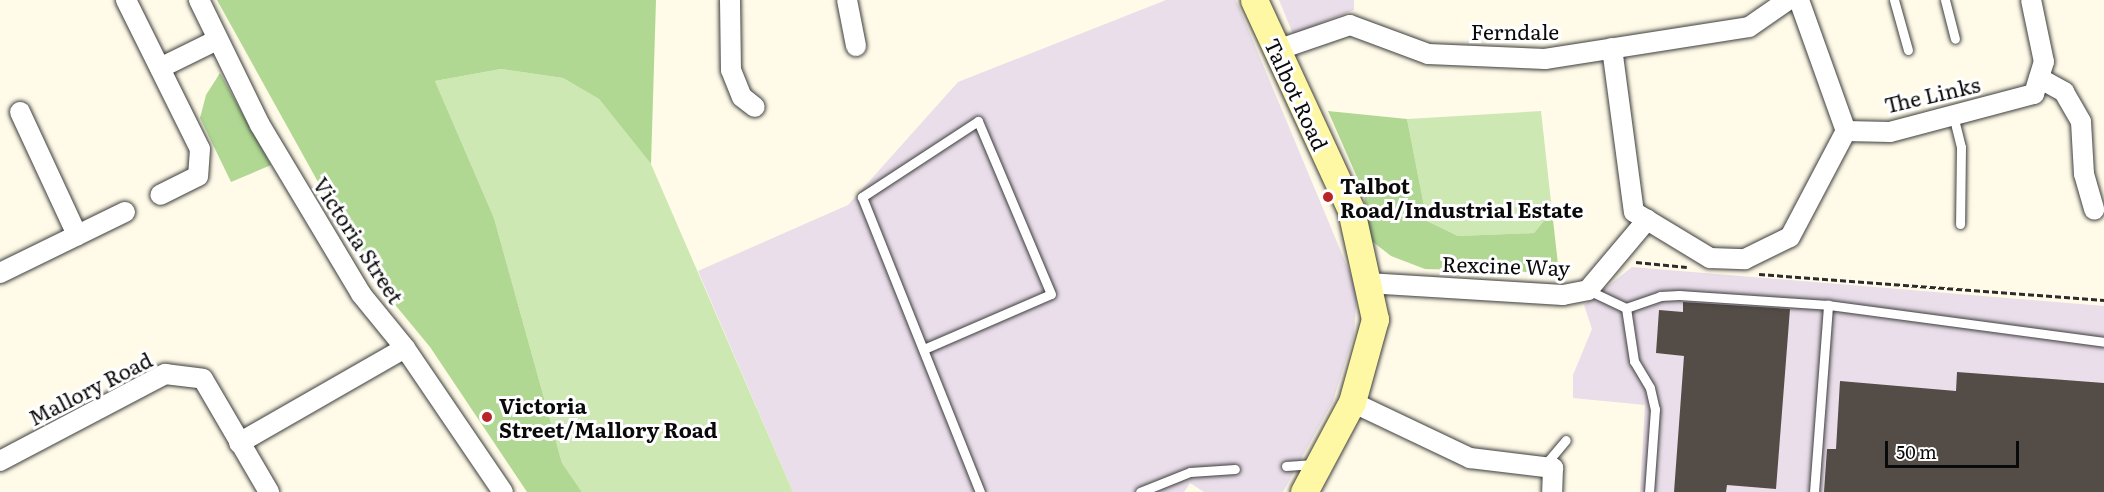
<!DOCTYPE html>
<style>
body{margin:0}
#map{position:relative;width:2104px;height:492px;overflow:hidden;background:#fffbe8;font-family:Literata,serif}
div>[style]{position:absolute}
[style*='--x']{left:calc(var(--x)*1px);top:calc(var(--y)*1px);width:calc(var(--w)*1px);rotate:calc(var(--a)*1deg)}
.industrial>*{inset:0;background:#e9deea}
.green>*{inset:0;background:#cde8b3}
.forest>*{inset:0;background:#b0d893}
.building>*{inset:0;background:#534c47}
.path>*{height:3px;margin-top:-1.5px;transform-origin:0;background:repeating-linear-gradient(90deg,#2c2c2c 0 6px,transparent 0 9px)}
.roads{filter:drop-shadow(0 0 2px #3d3d3d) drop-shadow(0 0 2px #3d3d3d)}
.lane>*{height:9px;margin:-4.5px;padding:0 4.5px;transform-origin:4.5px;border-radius:4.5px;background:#fff}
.street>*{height:20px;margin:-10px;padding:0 10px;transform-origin:10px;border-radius:10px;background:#fff}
.secondary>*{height:27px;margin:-13.5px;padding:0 13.5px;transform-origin:13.5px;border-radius:13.5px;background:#fef7a4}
.dots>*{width:16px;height:16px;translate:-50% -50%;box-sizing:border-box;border:3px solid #fff;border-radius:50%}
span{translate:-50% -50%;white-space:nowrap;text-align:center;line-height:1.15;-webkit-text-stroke:6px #fff;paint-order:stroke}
.street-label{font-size:21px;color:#0a0a0a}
.poi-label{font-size:21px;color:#0a0a0a;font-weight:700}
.left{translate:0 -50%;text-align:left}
.scale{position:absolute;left:1885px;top:441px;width:134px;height:27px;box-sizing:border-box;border:3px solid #0a0a0a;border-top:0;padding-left:8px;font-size:18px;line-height:21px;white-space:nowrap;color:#0a0a0a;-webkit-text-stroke:4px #fff;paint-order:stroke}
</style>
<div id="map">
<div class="industrial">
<div style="clip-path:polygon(1166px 0,1236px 0,1357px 290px,1354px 335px,1333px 401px,1283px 492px,1204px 492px,1190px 483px,1184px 492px,793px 492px,698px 271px,848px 205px,958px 82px)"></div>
<div style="clip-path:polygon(1279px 0,1354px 0,1354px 10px,1293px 34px)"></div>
<div style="clip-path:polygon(1632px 267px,2104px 306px,2104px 492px,1640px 492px,1645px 405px,1573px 398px,1573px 375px,1592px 329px,1584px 305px)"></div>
</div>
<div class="green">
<div style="clip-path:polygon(501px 69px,563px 78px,599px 99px,651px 164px,793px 492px,582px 492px,562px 463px,494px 218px,435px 81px)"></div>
<div style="clip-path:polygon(1541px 111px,1552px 211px,1534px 233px,1458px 236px,1427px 221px,1407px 119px)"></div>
</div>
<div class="forest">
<div style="clip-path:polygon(217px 0,656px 0,651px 164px,599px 99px,563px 78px,501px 69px,435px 81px,494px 218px,562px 463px,582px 492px,527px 492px,430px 347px,368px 272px)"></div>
<div style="clip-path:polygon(220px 73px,271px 165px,231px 182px,200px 118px,206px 95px)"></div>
<div style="clip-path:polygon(1328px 111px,1407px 119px,1427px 221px,1458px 236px,1534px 233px,1552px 211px,1559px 273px,1425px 269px,1391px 256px,1368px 238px,1364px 193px)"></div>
</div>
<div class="building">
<div style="clip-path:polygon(1683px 302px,1790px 309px,1776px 489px,1727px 485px,1726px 492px,1674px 492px,1684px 356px,1656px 353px,1659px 310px,1683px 312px)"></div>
<div style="clip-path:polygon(1957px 372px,2104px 383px,2104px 492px,1824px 492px,1827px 449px,1836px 449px,1840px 381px,1956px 391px)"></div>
</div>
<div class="path">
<div style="--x:1636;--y:262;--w:51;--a:5.6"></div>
<div style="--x:1759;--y:274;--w:346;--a:4.3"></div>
</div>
<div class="roads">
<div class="lane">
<div style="--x:1894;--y:0;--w:52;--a:74.4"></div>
<div style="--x:1945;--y:0;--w:40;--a:75.6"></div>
<div style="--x:1953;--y:115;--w:33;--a:76"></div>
<div style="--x:1961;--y:147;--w:77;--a:90.7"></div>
<div style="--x:1588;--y:290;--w:42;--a:25.3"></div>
<div style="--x:1626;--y:308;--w:36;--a:-19"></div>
<div style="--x:1660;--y:296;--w:19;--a:-3"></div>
<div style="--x:1679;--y:295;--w:149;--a:3.8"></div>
<div style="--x:1828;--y:305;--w:278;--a:7.6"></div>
<div style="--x:1626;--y:308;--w:54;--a:81.4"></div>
<div style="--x:1634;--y:361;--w:31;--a:59"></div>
<div style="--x:1650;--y:388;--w:22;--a:77"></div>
<div style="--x:1655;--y:409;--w:83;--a:94.1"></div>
<div style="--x:924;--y:349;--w:138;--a:-23.4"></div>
<div style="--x:1051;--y:294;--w:188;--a:-112.9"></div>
<div style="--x:978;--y:121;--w:139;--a:146.8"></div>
<div style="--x:862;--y:197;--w:318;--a:68.2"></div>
<div style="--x:1286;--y:466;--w:28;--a:-4"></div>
<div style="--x:1553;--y:468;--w:9;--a:-117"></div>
<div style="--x:1549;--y:460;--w:26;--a:-50"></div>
<div style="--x:1140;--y:492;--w:54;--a:-21.8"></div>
<div style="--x:1190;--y:472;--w:45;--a:-3.8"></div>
<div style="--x:1814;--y:492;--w:188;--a:-85.7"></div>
</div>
<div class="street">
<div style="--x:126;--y:0;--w:166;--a:63.6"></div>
<div style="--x:200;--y:149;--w:27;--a:94"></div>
<div style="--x:198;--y:176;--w:42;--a:153.4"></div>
<div style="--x:199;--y:0;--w:139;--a:64"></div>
<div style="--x:260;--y:125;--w:197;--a:59.1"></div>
<div style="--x:361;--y:294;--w:70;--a:50.8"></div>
<div style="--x:405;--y:348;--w:174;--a:55.8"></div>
<div style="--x:730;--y:0;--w:70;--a:89.2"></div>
<div style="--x:731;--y:70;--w:29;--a:68"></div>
<div style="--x:742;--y:97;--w:16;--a:38"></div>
<div style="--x:847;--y:0;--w:47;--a:78.9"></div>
<div style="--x:1799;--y:0;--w:139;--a:70.3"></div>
<div style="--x:1846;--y:131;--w:44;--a:1.3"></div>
<div style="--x:1890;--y:132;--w:149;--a:-14.8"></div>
<div style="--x:2034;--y:94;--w:34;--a:-73"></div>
<div style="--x:2044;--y:62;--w:63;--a:-101.8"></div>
<div style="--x:1612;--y:48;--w:165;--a:82.4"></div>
<div style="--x:1634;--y:212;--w:89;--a:31.2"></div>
<div style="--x:1710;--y:258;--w:35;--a:2"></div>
<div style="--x:1745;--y:259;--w:50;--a:-26.1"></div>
<div style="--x:1790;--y:237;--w:120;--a:-62.2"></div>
<div style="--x:1277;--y:50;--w:77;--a:-18.9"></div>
<div style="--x:1350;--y:25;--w:83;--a:20.4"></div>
<div style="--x:1428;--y:54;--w:117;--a:2.4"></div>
<div style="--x:1545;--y:59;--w:206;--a:-8.9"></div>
<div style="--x:1749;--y:27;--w:47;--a:-34.7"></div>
<div style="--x:160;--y:68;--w:64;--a:-26.2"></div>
<div style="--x:2039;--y:78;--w:29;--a:29"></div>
<div style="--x:2064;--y:92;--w:34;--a:60"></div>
<div style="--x:2081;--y:122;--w:52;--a:86.7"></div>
<div style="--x:2084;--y:174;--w:37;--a:74"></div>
<div style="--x:20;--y:112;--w:136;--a:65.1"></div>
<div style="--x:0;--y:273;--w:139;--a:-26"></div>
<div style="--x:1367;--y:283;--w:196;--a:3.5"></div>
<div style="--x:1563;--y:295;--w:25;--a:-11"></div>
<div style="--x:1588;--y:290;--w:92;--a:-49.9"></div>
<div style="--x:1352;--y:402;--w:131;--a:25.4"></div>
<div style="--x:1470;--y:458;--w:84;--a:6.9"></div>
<div style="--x:1553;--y:468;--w:24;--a:92"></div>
<div style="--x:239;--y:443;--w:191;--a:-29.8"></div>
<div style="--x:0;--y:461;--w:187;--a:-27.8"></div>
<div style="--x:165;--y:374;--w:38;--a:7"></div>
<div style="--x:203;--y:379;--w:131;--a:59.7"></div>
</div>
<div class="secondary">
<div style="--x:1254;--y:0;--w:231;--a:65.2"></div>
<div style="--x:1351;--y:210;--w:112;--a:77.6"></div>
<div style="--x:1375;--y:319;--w:86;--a:105.5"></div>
<div style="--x:1352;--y:402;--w:102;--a:118.1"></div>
</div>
</div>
<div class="dots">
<div style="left:1328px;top:197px;background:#b82528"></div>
<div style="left:487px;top:417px;background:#b82528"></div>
</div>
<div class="street-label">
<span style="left:1515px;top:31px">Ferndale</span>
<span style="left:1297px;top:94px;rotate:65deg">Talbot Road</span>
<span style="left:1932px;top:94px;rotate:-13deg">The Links</span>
<span style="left:359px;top:240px;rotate:57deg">Victoria Street</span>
<span style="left:1506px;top:265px;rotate:2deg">Rexcine Way</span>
<span style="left:90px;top:388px;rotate:-27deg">Mallory Road</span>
</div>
<div class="poi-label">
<span class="left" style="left:1340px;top:197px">Talbot<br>Road/Industrial Estate</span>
<span class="left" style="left:499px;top:417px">Victoria<br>Street/Mallory Road</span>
</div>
<div class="scale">50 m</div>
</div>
